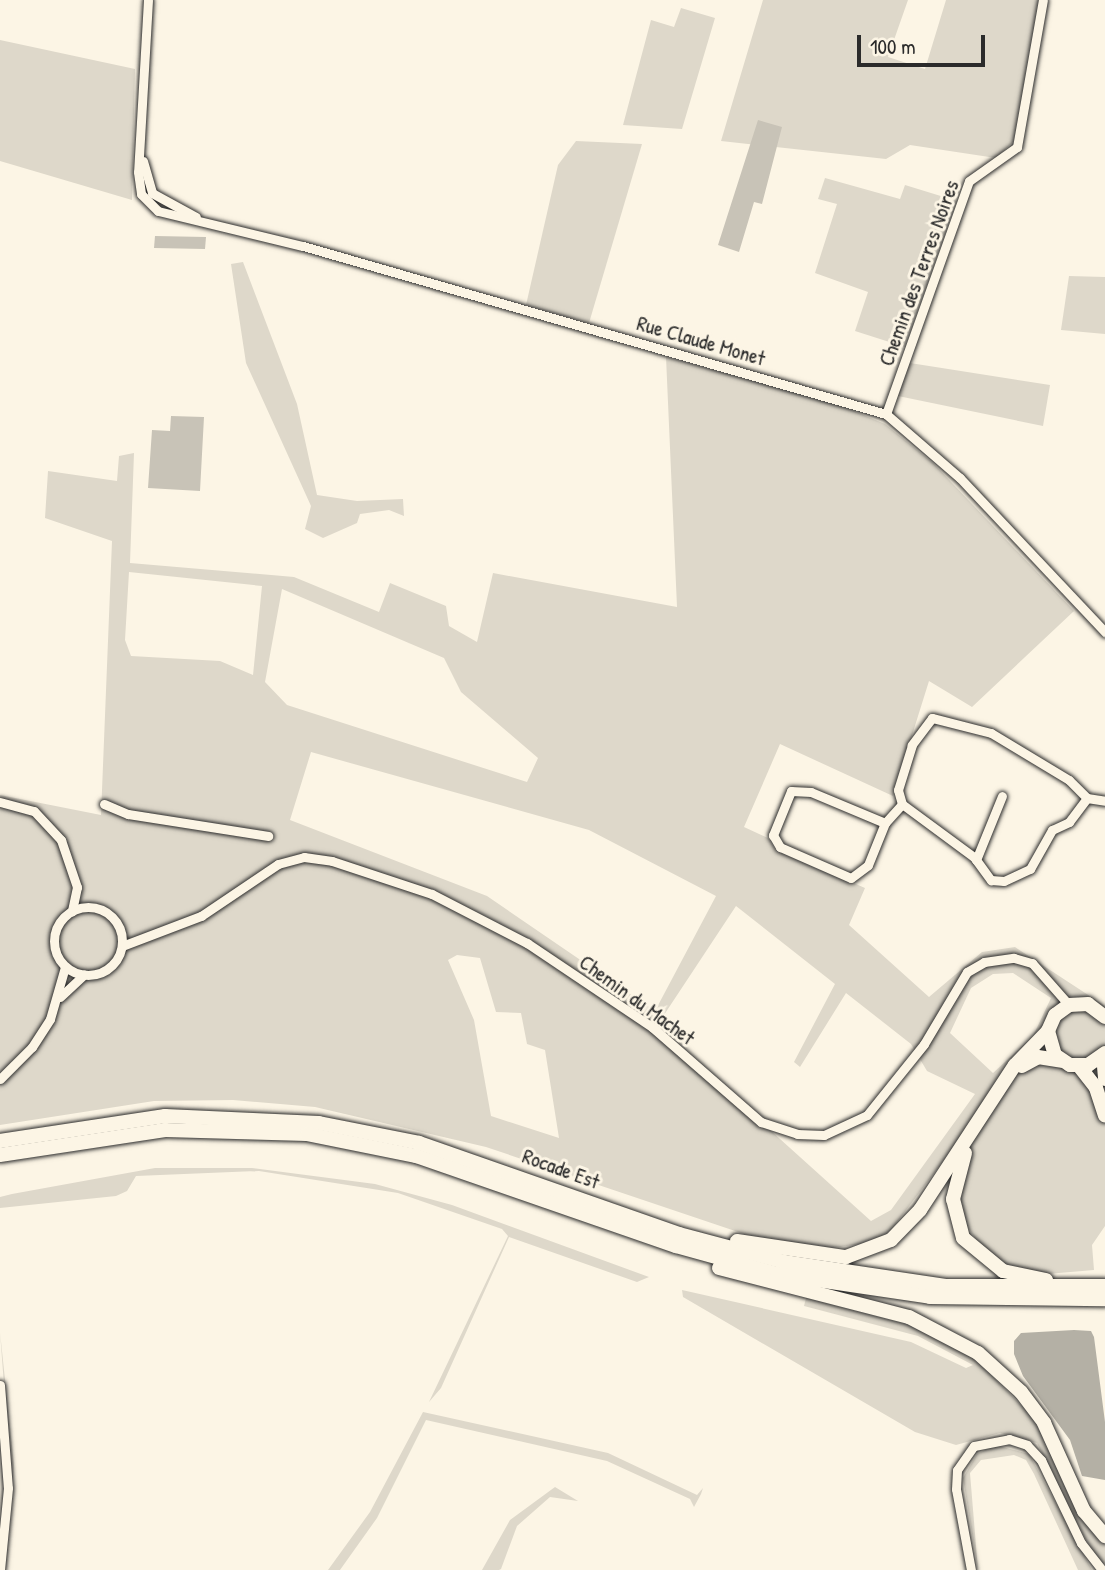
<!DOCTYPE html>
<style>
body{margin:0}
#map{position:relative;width:1105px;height:1570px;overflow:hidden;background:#fcf5e5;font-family:"Patrick Hand",sans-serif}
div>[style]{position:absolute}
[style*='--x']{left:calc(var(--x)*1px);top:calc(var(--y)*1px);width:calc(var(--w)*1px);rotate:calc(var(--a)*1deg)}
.green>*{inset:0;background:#ded8ca}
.water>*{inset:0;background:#b4b0a5}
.building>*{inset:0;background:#c8c3b7}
.roads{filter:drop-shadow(0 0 2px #2b2b2b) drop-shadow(0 0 2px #2b2b2b)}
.minor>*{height:9px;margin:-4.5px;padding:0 4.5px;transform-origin:4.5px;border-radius:4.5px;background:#fcf5e5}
.minor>.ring{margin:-4.5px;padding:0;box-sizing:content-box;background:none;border:9px solid #fcf5e5;border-radius:50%}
.primary>*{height:14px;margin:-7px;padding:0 7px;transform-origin:7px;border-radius:7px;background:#fcf5e5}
.trunk>*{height:14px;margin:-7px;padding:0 7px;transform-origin:7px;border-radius:7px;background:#fcf5e5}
span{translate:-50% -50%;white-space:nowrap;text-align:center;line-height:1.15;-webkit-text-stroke:6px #fcf5e5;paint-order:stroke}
.street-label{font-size:21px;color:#2b2b2b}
.scale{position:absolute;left:857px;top:35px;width:128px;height:32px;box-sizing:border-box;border:4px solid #2b2b2b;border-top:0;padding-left:9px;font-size:21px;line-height:24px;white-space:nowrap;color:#2b2b2b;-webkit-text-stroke:5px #fcf5e5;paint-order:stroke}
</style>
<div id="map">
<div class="green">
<div style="clip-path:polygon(763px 0,908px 0,888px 57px,925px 69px,946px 0,1042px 0,1016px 139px,996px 158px,910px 145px,886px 159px,721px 141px)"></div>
<div style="clip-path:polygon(681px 8px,715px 18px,682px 129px,623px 125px,651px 20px,674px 27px)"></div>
<div style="clip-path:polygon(0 40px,135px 69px,132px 200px,0 161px)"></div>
<div style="clip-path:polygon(576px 141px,642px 144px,589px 323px,526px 305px,558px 165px)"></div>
<div style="clip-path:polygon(825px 178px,900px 199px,905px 185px,957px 201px,905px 347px,855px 331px,868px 292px,815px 273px,837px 204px,818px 199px)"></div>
<div style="clip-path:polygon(243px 262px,297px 404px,317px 495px,357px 501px,403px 499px,404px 516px,389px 510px,360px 514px,357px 523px,323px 538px,305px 529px,311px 506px,246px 363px,231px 264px)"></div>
<div style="clip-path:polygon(1069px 276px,1105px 277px,1105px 334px,1061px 330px)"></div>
<div style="clip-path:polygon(evenodd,666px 357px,837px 404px,885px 424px,933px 463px,1074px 611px,972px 707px,929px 681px,893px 796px,780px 744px,744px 827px,768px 838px,775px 849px,865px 888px,849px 925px,929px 997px,982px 952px,1015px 947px,1105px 1006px,1105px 1226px,1092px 1245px,1094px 1270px,1047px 1274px,1005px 1267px,983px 1249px,964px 1222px,947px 1156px,891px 1230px,873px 1242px,827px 1249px,753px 1237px,486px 1147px,315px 1107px,233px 1100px,154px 1101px,0 1125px,0 795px,101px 815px,112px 541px,45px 518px,48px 471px,117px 481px,119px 456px,134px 453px,130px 563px,294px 577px,379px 612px,390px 583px,446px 606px,449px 626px,477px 642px,493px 573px,677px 607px,666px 357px,129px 572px,262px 586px,253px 675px,220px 661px,131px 656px,125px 640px,129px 572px,666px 357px,282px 589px,444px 658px,461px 692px,538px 758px,527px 782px,287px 705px,265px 682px,282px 589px,666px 357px,311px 752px,589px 830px,716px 896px,655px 1011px,487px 896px,290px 820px,311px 752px,666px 357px,736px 906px,835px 984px,794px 1062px,800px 1067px,846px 993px,911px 1044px,927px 1071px,975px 1094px,891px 1210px,871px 1221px,656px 1027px,736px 906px,666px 357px,457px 955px,480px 958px,496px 1012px,521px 1013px,527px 1044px,545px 1050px,559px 1138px,491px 1116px,474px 1020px,448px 960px,457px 955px,666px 357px,1013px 973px,1051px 998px,1033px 1036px,993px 1073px,950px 1033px,971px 988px,993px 974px,1013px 973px)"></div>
<div style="clip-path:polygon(910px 363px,1050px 385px,1043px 426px,898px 396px)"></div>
<div style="clip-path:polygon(155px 1168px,252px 1168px,375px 1184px,452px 1205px,649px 1277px,637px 1282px,509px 1237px,441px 1388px,429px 1402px,508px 1236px,502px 1229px,398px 1193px,259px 1171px,136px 1176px,127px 1191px,116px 1196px,0 1208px,0 1197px,12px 1194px)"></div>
<div style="clip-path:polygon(682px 1290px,911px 1342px,966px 1368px,973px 1365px,918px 1336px,804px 1306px,806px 1298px,917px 1327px,971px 1355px,1033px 1417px,1084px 1522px,1105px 1544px,1105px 1564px,1098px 1561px,1073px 1517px,1037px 1443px,1000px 1433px,956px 1445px,915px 1432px,683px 1297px)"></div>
<div style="clip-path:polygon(0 1332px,14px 1465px,6px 1570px,8px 1438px)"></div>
<div style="clip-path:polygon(423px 1412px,608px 1453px,697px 1495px,703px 1488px,701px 1494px,694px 1507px,690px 1499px,607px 1461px,426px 1420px,377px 1518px,340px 1570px,328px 1570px,370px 1512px)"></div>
<div style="clip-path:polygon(995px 1445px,1029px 1454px,1092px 1570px,1078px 1570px,1034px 1474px,1026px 1460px,1014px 1455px,981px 1460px,970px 1473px,978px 1570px,963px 1478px,977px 1454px)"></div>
<div style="clip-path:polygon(555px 1487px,578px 1501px,550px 1497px,517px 1526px,501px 1569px,499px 1570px,482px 1570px,510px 1520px)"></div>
</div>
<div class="water">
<div style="clip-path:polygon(1074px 1330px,1091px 1331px,1094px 1337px,1105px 1422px,1105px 1480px,1082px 1476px,1070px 1440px,1023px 1376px,1014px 1354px,1014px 1341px,1021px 1333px)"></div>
</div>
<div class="building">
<div style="clip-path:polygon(758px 120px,782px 127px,762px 204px,754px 202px,739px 252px,718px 245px)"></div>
<div style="clip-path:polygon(155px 236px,206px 237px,205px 249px,154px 248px)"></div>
<div style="clip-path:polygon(171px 416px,204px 417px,200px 491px,148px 488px,152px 430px,170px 431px)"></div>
</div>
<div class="roads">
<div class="minor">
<div style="--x:148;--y:0;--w:172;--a:93.3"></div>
<div style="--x:138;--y:172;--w:22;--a:82"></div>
<div style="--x:141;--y:194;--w:24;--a:45"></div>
<div style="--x:158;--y:211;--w:149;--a:13.6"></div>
<div style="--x:303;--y:246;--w:607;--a:16.08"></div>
<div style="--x:886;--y:414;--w:98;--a:40.9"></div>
<div style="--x:960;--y:478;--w:212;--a:46.7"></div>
<div style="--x:143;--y:161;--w:33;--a:74"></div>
<div style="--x:152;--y:193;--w:50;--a:28.6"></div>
<div style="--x:886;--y:414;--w:247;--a:-70.4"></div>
<div style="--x:969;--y:181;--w:59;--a:-35.3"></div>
<div style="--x:1017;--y:147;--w:149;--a:-80"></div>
<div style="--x:1087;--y:798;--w:25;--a:-135"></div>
<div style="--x:1069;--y:780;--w:91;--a:-148.9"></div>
<div style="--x:991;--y:733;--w:61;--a:-165.7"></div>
<div style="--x:932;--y:718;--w:34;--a:127"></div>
<div style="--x:912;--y:745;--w:47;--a:107.3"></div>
<div style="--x:898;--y:790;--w:15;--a:74"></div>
<div style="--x:902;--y:804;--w:89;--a:36.4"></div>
<div style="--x:974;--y:857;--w:29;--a:54"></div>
<div style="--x:991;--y:880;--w:13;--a:4"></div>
<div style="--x:1004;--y:881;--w:29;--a:-25"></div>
<div style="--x:1030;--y:869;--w:45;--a:-60.6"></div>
<div style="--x:1052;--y:830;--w:19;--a:-25"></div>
<div style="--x:1069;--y:822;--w:30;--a:-53"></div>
<div style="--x:1087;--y:798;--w:18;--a:9"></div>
<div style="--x:0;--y:802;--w:35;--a:15"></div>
<div style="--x:34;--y:811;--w:40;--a:47"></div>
<div style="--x:61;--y:840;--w:50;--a:71.2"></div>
<div style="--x:77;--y:887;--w:25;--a:102"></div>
<div style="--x:104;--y:804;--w:26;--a:23"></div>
<div style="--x:128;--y:814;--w:142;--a:8.9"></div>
<div style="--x:885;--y:823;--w:80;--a:-157.3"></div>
<div style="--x:811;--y:792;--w:20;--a:-177"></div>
<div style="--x:791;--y:791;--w:48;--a:112.2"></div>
<div style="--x:773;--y:835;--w:14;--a:60"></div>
<div style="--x:780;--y:847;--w:77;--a:23.6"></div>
<div style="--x:851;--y:878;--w:21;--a:-37"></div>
<div style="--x:868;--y:865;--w:45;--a:-68"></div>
<div style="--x:885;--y:823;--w:25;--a:-48"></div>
<div style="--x:976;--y:860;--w:69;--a:-67.9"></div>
<div class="ring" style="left:54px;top:907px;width:59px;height:59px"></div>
<div style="--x:122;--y:946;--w:85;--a:-20.8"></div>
<div style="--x:201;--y:916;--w:93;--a:-34"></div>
<div style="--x:278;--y:864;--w:27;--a:-15"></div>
<div style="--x:304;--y:857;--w:28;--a:8"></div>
<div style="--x:332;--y:861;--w:105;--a:18.3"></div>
<div style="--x:432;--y:894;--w:107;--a:27.3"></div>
<div style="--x:527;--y:943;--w:151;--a:33.9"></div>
<div style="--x:652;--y:1027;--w:145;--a:41.1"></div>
<div style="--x:761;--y:1122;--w:38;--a:18"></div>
<div style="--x:797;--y:1134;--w:27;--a:2"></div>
<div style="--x:824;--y:1135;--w:47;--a:-24.9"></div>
<div style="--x:867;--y:1115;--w:91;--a:-51.2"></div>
<div style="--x:924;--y:1044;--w:84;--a:-59.2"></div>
<div style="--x:967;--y:972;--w:20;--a:-30"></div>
<div style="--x:984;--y:962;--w:30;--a:-8"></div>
<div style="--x:1014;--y:958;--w:19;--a:16"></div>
<div style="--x:1032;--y:963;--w:56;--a:48.6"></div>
<div style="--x:60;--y:997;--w:33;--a:-43"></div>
<div style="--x:0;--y:1079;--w:45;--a:-45"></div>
<div style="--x:32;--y:1047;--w:33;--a:-57"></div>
<div style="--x:50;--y:1019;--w:54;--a:-73.9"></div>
<div style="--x:0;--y:1385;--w:103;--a:85.6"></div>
<div style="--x:8;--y:1488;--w:82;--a:95.6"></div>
<div style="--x:971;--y:1570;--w:82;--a:-100.5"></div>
<div style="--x:956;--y:1489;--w:19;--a:-87"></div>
<div style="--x:957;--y:1470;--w:29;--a:-55"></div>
<div style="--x:974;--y:1446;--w:36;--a:-11"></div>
<div style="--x:1009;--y:1439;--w:19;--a:18"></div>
<div style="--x:1027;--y:1445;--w:21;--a:47"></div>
<div style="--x:1041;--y:1460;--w:92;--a:64.3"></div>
<div style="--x:1081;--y:1543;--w:34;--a:52"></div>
</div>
<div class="primary">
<div style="--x:1105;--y:1017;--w:21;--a:-143"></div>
<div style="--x:1088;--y:1004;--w:19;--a:177"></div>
<div style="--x:1069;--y:1005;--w:17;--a:144"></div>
<div style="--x:1055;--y:1015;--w:17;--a:114"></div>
<div style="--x:1048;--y:1031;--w:25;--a:74"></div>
<div style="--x:1055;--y:1055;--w:18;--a:34"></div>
<div style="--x:1070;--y:1065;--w:18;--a:0"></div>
<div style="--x:1088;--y:1065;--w:21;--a:-35"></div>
<div style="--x:1103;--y:1055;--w:24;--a:85"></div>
<div style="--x:1079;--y:1066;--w:28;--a:52"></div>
<div style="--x:1096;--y:1088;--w:29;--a:72"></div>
</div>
<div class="trunk">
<div style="--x:1022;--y:1066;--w:18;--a:-29"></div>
<div style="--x:1038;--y:1057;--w:24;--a:9"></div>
<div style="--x:0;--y:1141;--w:167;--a:-8.6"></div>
<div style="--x:165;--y:1116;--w:154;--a:2.6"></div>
<div style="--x:319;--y:1123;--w:102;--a:11.3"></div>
<div style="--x:419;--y:1143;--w:275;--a:19.3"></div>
<div style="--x:679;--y:1234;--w:109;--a:14.9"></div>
<div style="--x:784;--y:1262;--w:165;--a:8.4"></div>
<div style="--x:947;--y:1286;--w:158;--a:0"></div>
<div style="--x:965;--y:1153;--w:48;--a:104.6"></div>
<div style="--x:953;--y:1199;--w:40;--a:75.6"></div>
<div style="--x:963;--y:1238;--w:52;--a:39.5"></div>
<div style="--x:1003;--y:1271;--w:44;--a:11.8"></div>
<div style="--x:0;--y:1155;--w:167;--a:-8.6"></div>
<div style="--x:165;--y:1130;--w:142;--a:1.6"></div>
<div style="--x:307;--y:1134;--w:111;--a:11.4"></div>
<div style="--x:416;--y:1156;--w:275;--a:19.1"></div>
<div style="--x:676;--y:1246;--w:105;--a:15.5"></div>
<div style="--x:777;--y:1274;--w:155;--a:8.5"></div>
<div style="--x:930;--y:1297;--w:175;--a:0.7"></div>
<div style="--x:737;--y:1241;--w:110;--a:8.4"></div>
<div style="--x:846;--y:1257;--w:48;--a:-20.7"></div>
<div style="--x:891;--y:1240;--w:42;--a:-46"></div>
<div style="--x:920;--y:1210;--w:173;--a:-56.8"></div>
<div style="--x:1015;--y:1065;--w:47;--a:-45.9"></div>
<div style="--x:719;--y:1268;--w:196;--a:14.5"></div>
<div style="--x:909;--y:1317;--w:78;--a:27.6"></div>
<div style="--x:978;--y:1353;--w:58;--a:42.2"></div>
<div style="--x:1021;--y:1392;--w:39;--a:53"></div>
<div style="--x:1044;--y:1423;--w:97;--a:65.6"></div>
<div style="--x:1084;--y:1511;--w:33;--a:50"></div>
</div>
</div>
<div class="street-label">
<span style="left:919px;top:273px;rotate:-70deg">Chemin des Terres Noires</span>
<span style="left:701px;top:341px;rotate:16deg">Rue Claude Monet</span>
<span style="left:637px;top:1000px;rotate:36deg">Chemin du Machet</span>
<span style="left:561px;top:1169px;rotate:20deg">Rocade Est</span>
</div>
<div class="scale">100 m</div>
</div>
